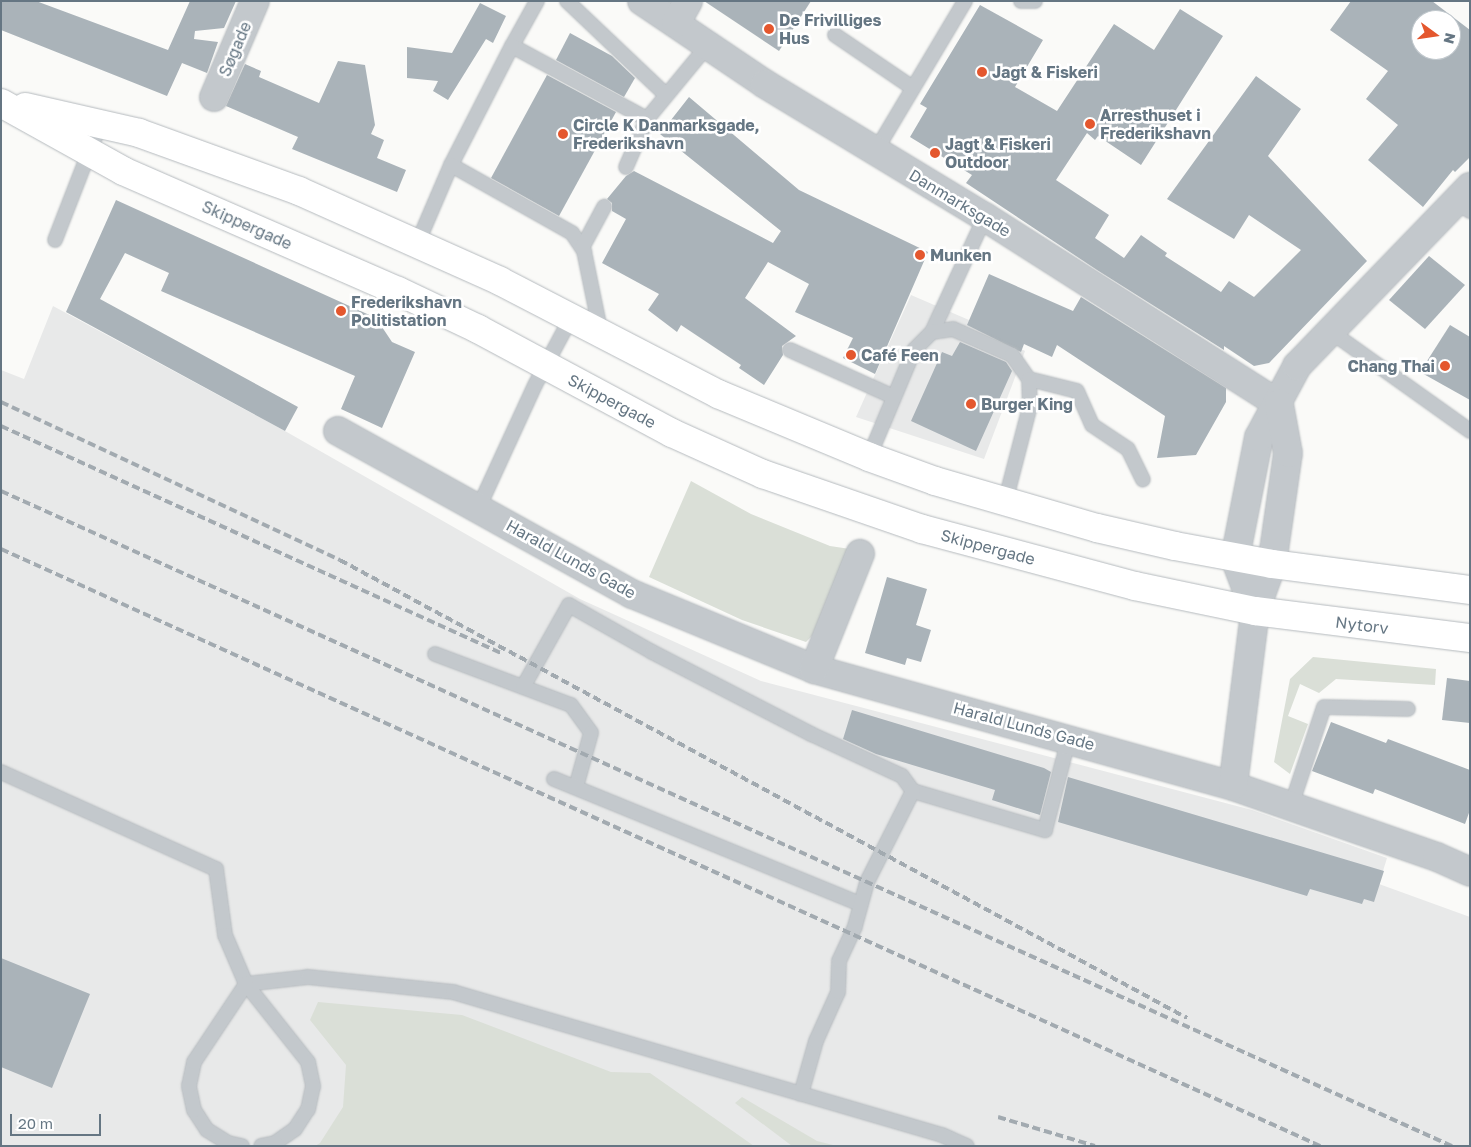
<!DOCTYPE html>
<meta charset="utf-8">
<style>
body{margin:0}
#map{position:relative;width:1471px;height:1147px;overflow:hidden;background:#fafaf8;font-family:"Golos Text",sans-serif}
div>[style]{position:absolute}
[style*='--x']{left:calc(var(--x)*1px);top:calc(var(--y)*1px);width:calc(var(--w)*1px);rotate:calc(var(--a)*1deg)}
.built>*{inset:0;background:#e8e9e9}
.green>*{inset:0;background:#dadfd7}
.building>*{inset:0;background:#aab3b9}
.roads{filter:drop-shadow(0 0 1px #b5babe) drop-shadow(0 0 1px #b5babe)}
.lane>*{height:14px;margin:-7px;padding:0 7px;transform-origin:7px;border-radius:7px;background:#c3c8cc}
.street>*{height:28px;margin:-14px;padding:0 14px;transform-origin:14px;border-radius:14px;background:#c3c8cc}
.primary>*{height:28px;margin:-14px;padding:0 14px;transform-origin:14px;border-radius:14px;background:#fff}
.rail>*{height:4px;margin-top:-2px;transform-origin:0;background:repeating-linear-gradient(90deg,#a2aab0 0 8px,transparent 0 12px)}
.dots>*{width:14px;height:14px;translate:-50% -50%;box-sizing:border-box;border:2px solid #fff;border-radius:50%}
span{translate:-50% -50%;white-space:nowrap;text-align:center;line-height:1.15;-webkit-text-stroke:5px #fff;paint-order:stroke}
.poi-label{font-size:16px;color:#657683;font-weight:700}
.left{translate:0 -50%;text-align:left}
.right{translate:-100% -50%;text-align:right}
.street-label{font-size:16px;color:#657683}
.frame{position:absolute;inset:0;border:2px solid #657683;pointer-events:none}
.north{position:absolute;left:1411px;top:10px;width:50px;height:50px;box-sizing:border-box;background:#fff;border:1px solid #c1c8cd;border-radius:50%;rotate:104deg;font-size:14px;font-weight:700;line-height:20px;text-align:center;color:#657683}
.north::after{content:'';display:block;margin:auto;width:18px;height:22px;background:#e4572e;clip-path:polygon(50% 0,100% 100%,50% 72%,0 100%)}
.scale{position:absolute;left:10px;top:1114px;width:91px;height:22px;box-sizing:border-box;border:2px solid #657683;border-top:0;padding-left:6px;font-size:15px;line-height:18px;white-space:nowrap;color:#657683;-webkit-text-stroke:4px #fff;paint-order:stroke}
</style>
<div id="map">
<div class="built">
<div style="clip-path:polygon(911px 295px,969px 320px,1025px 351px,984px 459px,856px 417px)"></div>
<div style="clip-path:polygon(53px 306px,285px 431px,580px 599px,761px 681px,1252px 810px,1387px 858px,1379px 884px,1470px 917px,1470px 1146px,1px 1146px,1px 370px,24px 379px)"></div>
</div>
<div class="green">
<div style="clip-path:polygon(691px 481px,751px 514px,830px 546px,850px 549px,814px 634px,806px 642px,742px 620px,649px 577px)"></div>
<div style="clip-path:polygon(1313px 657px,1436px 669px,1435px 685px,1336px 679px,1319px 693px,1300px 684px,1288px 716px,1308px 724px,1290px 774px,1274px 762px,1290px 679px)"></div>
<div style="clip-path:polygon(318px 1002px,462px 1015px,611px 1072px,650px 1073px,754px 1146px,315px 1146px,320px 1143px,343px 1107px,346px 1065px,310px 1020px)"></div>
<div style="clip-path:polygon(742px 1097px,817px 1141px,837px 1146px,792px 1146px,735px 1103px)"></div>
</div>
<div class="building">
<div style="clip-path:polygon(1px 1px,36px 1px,168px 50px,190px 1px,236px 1px,224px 28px,195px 31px,194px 39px,218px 42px,207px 73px,182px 63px,167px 96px,1px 30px)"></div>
<div style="clip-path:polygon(704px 1px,811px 1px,779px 51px)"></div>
<div style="clip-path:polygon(evenodd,1351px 1px,1432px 1px,1470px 30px,1470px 157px,1455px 172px,1453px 170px,1423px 207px,1368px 160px,1398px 125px,1366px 99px,1388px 71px,1330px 30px,1351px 1px,1421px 20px,1451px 20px,1451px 50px,1421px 50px,1421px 20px)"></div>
<div style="clip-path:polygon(480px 3px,506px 16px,493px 43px,486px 39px,448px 100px,433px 91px,438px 81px,407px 78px,407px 47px,452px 53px)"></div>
<div style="clip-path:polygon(980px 5px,1043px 40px,1015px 87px,1057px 111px,1114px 24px,1154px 50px,1180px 9px,1223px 36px,1141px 165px,1098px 136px,1095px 140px,1087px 133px,1056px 180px,1109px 215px,1095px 238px,1124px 258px,1141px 235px,1167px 253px,1165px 256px,1221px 292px,1229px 281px,1254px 297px,1301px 250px,1249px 215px,1234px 239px,1167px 199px,1256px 76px,1301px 109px,1268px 156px,1367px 261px,1269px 363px,1254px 366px,1224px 346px,1224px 350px,1097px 270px,966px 183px,972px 175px,910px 137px,927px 108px,920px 104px)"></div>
<div style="clip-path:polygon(570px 33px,612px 56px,635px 78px,624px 97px,556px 60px)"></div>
<div style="clip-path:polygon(338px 61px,365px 65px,375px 125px,371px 134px,384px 140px,377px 158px,406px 170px,397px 192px,292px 149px,298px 137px,226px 106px,245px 64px,261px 71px,259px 77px,319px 103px)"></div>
<div style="clip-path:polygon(547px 75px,616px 112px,559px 216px,491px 178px)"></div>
<div style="clip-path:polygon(689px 97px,799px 190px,928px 252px,875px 374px,843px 358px,853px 338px,795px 312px,809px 284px,768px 262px,745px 298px,796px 336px,782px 346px,783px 355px,764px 385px,739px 368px,741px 365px,681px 325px,677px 332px,648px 310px,659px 294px,602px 263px,626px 219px,612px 211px,612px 203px,607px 199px,626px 176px,634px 171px,773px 243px,781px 231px,660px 134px)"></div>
<div style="clip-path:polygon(116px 200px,376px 318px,392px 342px,415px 352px,382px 428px,341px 409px,355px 376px,161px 291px,169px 273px,125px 253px,100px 299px,298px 407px,285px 431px,66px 312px)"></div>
<div style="clip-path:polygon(1429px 256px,1465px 285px,1425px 329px,1389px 300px)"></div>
<div style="clip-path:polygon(989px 274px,1073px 311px,1081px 297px,1226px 388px,1226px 402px,1196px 455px,1157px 458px,1165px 416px,1057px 345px,1052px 357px,1024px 344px,1021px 352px,967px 325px)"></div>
<div style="clip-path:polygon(1450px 325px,1470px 337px,1470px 400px,1420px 372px)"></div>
<div style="clip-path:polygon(960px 342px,1006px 362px,1012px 371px,976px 451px,911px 421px,942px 352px,952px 356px)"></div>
<div style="clip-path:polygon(887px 577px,927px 589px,916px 625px,931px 630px,921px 662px,907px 658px,905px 665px,865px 653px)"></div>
<div style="clip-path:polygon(1447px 678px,1470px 681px,1470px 723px,1442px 720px)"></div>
<div style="clip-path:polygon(852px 710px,1044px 768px,1051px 772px,1040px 815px,992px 800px,995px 790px,876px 754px,843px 739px)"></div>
<div style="clip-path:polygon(1331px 722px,1386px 743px,1388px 739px,1470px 770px,1470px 810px,1465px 824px,1375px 789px,1373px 794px,1312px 771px)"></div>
<div style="clip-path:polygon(1068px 777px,1384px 871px,1374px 902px,1364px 899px,1362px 904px,1310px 889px,1307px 896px,1058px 822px)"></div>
<div style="clip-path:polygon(1px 958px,90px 994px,52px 1088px,1px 1067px)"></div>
</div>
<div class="roads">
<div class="lane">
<div style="--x:537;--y:1;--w:51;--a:119.1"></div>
<div style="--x:512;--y:46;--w:153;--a:28.4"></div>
<div style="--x:647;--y:119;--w:96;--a:-50.5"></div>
<div style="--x:567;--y:1;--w:137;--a:43.5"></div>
<div style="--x:1021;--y:1;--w:14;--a:0"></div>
<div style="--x:835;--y:35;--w:94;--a:34.2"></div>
<div style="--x:875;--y:152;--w:176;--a:-59.2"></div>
<div style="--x:451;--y:165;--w:134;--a:-62.9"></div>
<div style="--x:626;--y:167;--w:52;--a:-66.4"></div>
<div style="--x:1455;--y:201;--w:18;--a:34"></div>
<div style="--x:55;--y:240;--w:124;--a:-68.8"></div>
<div style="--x:418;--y:242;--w:84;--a:-66.8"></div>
<div style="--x:451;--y:165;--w:139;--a:29.3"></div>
<div style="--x:572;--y:233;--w:22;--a:56"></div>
<div style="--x:584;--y:251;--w:85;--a:78.4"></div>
<div style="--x:582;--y:248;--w:47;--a:-61.8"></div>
<div style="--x:1330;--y:331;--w:172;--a:35.5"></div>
<div style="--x:932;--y:332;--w:127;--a:-65.3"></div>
<div style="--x:790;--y:350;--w:112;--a:24.3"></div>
<div style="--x:1029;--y:379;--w:49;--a:14"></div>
<div style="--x:1077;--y:391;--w:37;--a:66"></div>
<div style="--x:1092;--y:425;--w:43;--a:33.7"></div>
<div style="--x:1128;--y:449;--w:34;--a:64"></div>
<div style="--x:869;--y:457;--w:116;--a:-67.2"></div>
<div style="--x:914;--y:350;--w:25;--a:-45"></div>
<div style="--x:932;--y:332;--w:21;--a:-8"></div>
<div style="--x:953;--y:329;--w:64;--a:23.8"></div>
<div style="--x:1012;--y:355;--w:29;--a:55"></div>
<div style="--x:1029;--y:379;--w:27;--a:88"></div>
<div style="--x:1030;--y:406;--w:100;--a:104.5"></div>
<div style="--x:478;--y:509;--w:136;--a:-65.3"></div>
<div style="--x:535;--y:385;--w:76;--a:-61.8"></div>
<div style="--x:435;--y:654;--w:145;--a:20.6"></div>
<div style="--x:571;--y:705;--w:34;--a:54"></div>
<div style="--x:591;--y:733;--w:56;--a:105.5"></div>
<div style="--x:523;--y:687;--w:94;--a:-60.7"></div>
<div style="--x:569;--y:605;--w:95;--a:29.5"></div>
<div style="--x:652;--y:652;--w:179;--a:27.3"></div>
<div style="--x:811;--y:734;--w:100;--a:24.8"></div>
<div style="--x:902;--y:776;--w:19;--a:54"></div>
<div style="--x:913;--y:791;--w:138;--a:16.5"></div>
<div style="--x:1045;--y:830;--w:95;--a:-75.4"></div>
<div style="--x:1;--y:772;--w:236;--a:24.3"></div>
<div style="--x:216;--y:869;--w:67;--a:82.2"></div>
<div style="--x:225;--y:935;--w:53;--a:66.8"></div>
<div style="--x:246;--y:984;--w:100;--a:51.5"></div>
<div style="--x:308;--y:1062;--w:25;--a:78"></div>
<div style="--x:313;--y:1086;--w:24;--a:102"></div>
<div style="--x:308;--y:1109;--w:24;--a:123"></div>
<div style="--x:295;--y:1129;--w:24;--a:145"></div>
<div style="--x:275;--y:1143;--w:14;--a:168"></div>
<div style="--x:554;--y:779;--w:331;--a:22.2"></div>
<div style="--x:1291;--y:806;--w:104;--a:-71.6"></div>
<div style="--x:1324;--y:707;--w:84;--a:1.4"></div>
<div style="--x:246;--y:984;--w:62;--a:-6.4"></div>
<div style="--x:308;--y:977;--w:146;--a:5.9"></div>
<div style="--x:453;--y:992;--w:509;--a:16.3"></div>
<div style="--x:942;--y:1135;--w:27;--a:24"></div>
<div style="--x:801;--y:1094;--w:55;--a:-74.2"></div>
<div style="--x:816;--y:1041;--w:54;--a:-65.8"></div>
<div style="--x:838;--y:992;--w:31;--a:-88"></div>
<div style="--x:839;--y:961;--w:38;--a:-65"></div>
<div style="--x:855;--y:926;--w:46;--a:-74.7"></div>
<div style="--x:867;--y:882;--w:102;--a:-63.2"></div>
<div style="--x:242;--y:1146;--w:14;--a:-168"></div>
<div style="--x:228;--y:1143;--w:25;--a:-148"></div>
<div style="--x:207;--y:1130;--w:24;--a:-123"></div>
<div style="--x:194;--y:1110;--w:25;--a:-102"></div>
<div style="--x:189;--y:1086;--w:25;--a:-78"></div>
<div style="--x:194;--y:1062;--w:94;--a:-56.3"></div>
</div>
<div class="street">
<div style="--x:642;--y:1;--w:148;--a:34"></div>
<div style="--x:765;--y:84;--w:257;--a:31.2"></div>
<div style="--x:985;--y:217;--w:348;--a:32.5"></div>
<div style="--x:676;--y:23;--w:25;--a:-61"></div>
<div style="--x:214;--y:97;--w:104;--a:-66.9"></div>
<div style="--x:338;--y:431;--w:336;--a:29"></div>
<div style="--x:632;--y:594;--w:197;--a:22.4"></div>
<div style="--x:814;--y:669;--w:435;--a:15.6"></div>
<div style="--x:1233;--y:786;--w:216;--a:19.2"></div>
<div style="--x:1437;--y:857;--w:36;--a:24"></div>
<div style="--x:1255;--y:611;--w:57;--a:-110.7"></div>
<div style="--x:1235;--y:558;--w:123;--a:-78.8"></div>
<div style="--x:1259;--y:437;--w:81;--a:-61.8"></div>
<div style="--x:1297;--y:366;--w:249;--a:-46"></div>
<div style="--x:814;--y:669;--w:124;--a:-68.2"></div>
<div style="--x:1233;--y:786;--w:176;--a:-82.8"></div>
<div style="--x:1255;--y:611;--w:50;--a:-70.1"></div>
<div style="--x:1272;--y:564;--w:112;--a:-81.8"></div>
<div style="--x:1288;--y:453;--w:50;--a:-100.4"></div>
</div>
<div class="primary">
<div style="--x:1;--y:103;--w:140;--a:29.1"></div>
<div style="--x:123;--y:171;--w:300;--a:23.6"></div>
<div style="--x:398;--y:291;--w:89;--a:25.4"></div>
<div style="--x:478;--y:329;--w:220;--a:28.2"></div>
<div style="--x:672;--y:433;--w:100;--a:24.3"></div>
<div style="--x:763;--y:474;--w:168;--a:19.1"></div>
<div style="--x:922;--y:529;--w:220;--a:15"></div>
<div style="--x:1135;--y:586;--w:123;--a:11.8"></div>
<div style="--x:1255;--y:611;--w:217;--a:7.2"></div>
<div style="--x:25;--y:107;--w:117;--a:12.8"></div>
<div style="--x:139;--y:133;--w:170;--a:19.9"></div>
<div style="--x:299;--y:191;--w:220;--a:24.1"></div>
<div style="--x:500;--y:281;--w:246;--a:27.4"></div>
<div style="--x:718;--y:394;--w:164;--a:22.6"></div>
<div style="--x:869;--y:457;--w:70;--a:20"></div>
<div style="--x:935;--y:481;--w:169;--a:16.2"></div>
<div style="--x:1097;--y:528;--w:80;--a:13"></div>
<div style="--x:1175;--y:546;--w:99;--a:10.5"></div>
<div style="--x:1272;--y:564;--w:200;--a:7.5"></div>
</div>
</div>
<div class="rail">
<div style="--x:1;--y:402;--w:374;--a:25"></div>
<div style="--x:340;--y:560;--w:963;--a:28.4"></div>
<div style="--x:1;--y:426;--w:549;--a:24.42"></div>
<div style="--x:1;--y:491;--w:1592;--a:24.3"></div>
<div style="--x:1;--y:549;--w:1448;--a:24.35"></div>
<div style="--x:998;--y:1117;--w:101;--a:16.6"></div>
</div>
<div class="dots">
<div style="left:769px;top:29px;background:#e4572e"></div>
<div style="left:982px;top:72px;background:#e4572e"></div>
<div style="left:1090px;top:124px;background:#e4572e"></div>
<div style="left:563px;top:134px;background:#e4572e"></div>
<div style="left:935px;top:153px;background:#e4572e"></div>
<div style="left:920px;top:255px;background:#e4572e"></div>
<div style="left:341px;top:311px;background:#e4572e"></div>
<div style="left:851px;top:355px;background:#e4572e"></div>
<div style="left:1445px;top:366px;background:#e4572e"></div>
<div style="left:971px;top:404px;background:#e4572e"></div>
</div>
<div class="poi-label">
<span class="left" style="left:779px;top:29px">De Frivilliges<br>Hus</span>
<span class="left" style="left:992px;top:72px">Jagt &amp; Fiskeri</span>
<span class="left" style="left:1100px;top:124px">Arresthuset i<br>Frederikshavn</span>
<span class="left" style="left:573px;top:134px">Circle K Danmarksgade,<br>Frederikshavn</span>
<span class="left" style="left:945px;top:153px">Jagt &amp; Fiskeri<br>Outdoor</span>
<span class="left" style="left:930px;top:255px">Munken</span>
<span class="left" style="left:351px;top:311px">Frederikshavn<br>Politistation</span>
<span class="left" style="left:861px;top:355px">Café Feen</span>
<span class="right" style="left:1435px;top:366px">Chang Thai</span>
<span class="left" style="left:981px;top:404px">Burger King</span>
</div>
<div class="street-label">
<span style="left:235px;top:49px;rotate:-67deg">Søgade</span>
<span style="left:960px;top:203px;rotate:31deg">Danmarksgade</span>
<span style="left:247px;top:225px;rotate:24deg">Skippergade</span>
<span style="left:612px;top:401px;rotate:28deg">Skippergade</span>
<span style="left:988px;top:547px;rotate:15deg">Skippergade</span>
<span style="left:571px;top:559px;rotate:29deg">Harald Lunds Gade</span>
<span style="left:1362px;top:625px;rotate:7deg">Nytorv</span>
<span style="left:1024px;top:726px;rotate:15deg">Harald Lunds Gade</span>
</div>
<div class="frame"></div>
<div class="north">N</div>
<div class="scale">20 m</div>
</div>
